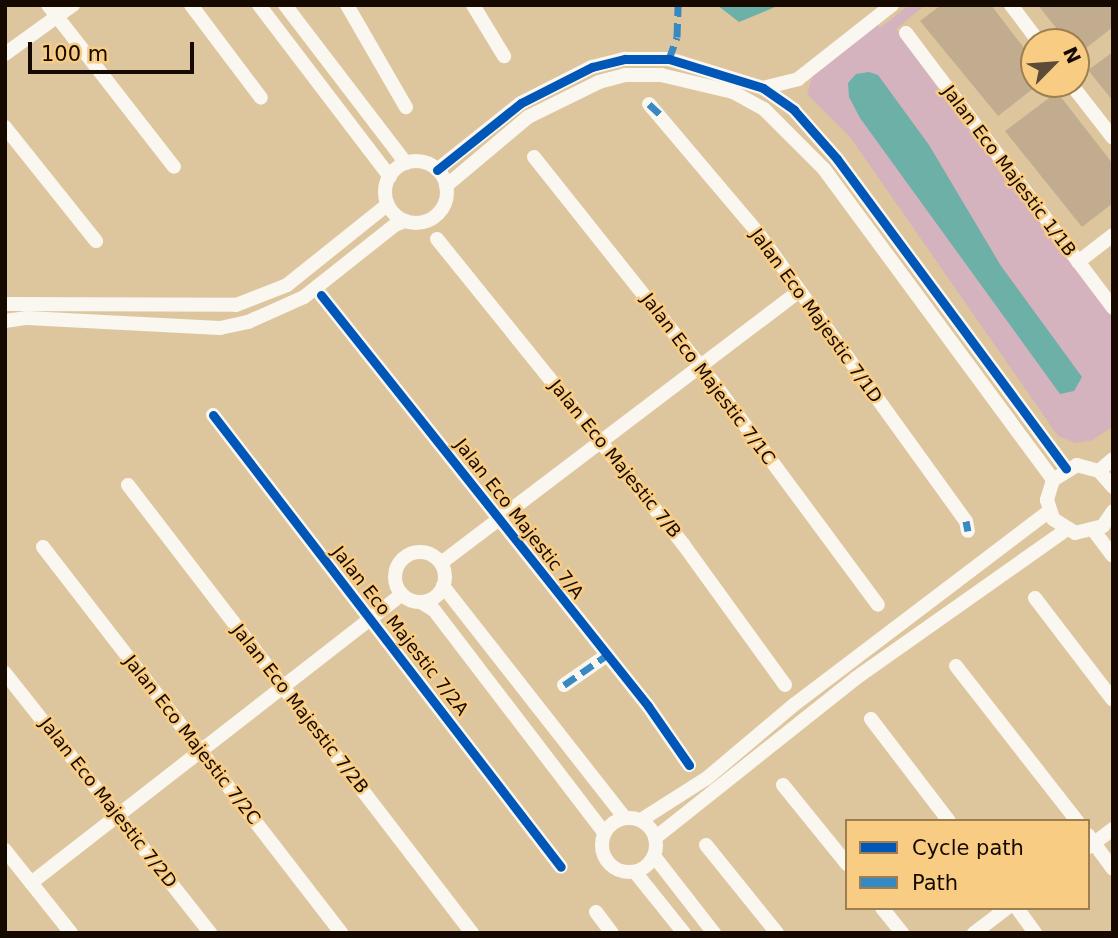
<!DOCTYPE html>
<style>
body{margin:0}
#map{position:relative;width:1118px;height:938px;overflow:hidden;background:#ddc69e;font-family:"DejaVu Sans",sans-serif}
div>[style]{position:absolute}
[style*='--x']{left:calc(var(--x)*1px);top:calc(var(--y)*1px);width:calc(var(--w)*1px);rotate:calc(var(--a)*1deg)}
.green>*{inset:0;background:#d4b2be}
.water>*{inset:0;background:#6db0a7}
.building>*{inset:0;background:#c2ac90}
.minor>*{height:14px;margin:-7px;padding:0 7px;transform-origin:7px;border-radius:7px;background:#faf6f0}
.minor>.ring{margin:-7px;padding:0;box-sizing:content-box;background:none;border:14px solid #faf6f0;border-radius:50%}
.quiet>*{height:7px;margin-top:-3.5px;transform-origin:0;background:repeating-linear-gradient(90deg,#3789c4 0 14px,transparent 0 21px)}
.cycleway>*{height:9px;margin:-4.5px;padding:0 4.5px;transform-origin:4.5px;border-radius:4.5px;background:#0057b8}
span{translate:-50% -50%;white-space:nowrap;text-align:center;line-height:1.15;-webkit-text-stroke:5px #f8cc83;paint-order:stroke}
.street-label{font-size:18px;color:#160a00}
.frame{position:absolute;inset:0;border:7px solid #160a00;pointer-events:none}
.legend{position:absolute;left:845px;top:819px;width:245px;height:91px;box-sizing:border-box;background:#f8cc83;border:2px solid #9e7e4f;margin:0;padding:9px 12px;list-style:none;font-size:21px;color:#160a00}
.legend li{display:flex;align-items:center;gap:14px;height:35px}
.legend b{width:35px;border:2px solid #9e7e4f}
.north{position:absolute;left:1020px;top:28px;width:70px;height:70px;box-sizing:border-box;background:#f8cc83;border:2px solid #9e7e4f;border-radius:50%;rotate:65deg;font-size:19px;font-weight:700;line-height:28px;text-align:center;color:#160a00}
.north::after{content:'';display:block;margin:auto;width:24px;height:32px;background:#5c4c37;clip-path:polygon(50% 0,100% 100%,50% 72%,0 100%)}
.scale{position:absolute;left:28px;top:42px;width:166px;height:32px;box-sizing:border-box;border:4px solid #160a00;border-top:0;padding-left:9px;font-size:21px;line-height:24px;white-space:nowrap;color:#160a00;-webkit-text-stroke:5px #f8cc83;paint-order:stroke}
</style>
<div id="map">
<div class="green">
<div style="clip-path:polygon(909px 5px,925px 5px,896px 29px,1113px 319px,1113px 426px,1093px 440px,1076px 443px,1058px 436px,850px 137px,807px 94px,813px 75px,876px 22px,880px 28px)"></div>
</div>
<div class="water">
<div style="clip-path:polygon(717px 5px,780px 5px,739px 22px)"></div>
<div style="clip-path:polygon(869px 72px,878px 75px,929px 145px,1001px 266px,1082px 377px,1074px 391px,1060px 394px,860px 118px,849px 97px,848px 83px,856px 74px)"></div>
</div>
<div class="building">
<div style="clip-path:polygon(941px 5px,991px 5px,1034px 61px,1034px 88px,998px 116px,920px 21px)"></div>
<div style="clip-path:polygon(1038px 5px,1113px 5px,1113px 27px,1076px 56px,1076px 42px,1067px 42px)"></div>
<div style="clip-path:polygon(1113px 52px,1113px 101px,1088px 70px)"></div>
<div style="clip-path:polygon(1057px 92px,1113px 164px,1113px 203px,1082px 227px,1005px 131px)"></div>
</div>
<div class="minor">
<div style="--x:48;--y:5;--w:205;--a:52.1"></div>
<div style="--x:191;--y:5;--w:116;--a:53"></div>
<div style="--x:259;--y:5;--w:216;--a:52.7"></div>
<div style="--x:285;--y:5;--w:199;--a:52.6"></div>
<div style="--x:347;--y:5;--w:118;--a:60"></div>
<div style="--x:473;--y:5;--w:60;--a:58.7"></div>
<div style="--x:1011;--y:5;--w:46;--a:52.9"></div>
<div style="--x:906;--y:33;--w:344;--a:53"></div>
<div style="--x:5;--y:54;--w:84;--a:-35.8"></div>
<div style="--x:1071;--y:84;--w:68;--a:52.1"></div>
<div style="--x:763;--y:88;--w:36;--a:-14"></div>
<div style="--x:798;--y:79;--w:120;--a:-38.2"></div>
<div style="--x:649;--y:104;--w:169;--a:49.8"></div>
<div style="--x:758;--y:233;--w:355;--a:54.2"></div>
<div style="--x:966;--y:521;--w:10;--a:79"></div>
<div style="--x:5;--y:127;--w:146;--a:51.4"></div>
<div style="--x:534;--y:157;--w:293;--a:51.5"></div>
<div style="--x:716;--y:386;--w:272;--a:53.5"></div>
<div class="ring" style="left:385px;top:161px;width:48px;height:48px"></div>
<div style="--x:437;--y:170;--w:107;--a:-38.6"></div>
<div style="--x:521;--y:103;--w:80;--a:-26.9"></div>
<div style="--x:592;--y:67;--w:34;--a:-14"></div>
<div style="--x:625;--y:59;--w:44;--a:0"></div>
<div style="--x:669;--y:59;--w:98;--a:17.1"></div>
<div style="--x:763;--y:88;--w:38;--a:35"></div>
<div style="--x:794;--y:110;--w:65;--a:48.7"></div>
<div style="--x:837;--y:159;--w:385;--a:53.5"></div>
<div style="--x:446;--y:186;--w:107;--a:-40.1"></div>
<div style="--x:528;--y:117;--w:79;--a:-26.2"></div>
<div style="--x:599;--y:82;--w:27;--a:-15"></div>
<div style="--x:625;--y:75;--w:36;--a:0"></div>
<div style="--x:661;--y:75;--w:74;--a:13.3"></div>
<div style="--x:733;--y:92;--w:35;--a:29"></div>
<div style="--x:764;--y:109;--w:85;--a:45"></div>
<div style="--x:824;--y:169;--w:386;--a:53.6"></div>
<div style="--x:437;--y:239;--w:392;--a:51.1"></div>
<div style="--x:683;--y:544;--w:174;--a:54.1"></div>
<div style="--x:1078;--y:262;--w:44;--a:-37.6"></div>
<div style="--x:321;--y:295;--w:525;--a:51.49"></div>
<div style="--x:648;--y:706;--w:72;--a:55.2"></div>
<div style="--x:5;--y:304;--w:231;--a:0.2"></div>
<div style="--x:236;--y:305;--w:55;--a:-21.4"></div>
<div style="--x:287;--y:285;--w:129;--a:-38.7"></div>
<div style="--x:5;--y:321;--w:22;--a:-8"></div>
<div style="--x:27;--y:318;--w:193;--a:3"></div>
<div style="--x:220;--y:328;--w:29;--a:-12"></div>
<div style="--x:248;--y:322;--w:61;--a:-24.1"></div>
<div style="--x:304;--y:297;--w:116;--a:-38.4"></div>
<div style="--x:395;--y:225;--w:11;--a:-22"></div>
<div style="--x:213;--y:415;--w:570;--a:52.41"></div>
<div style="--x:1099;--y:471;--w:18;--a:-41"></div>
<div style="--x:128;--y:485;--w:565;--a:52.48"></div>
<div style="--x:1113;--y:487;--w:21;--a:-131"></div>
<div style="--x:1099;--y:471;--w:23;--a:-165"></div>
<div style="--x:1077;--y:465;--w:28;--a:148"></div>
<div style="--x:1053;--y:480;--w:21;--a:107"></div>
<div style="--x:1047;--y:500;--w:20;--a:72"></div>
<div style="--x:1053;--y:519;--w:26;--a:32"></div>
<div style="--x:1075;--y:533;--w:29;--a:-14"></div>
<div style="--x:1103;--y:526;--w:18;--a:-56"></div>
<div style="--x:1094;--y:531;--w:31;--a:53"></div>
<div style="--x:43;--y:547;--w:488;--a:52.3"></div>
<div class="ring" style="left:395px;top:552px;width:36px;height:36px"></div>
<div style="--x:441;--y:563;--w:448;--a:-37.2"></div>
<div style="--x:443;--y:586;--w:295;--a:51.9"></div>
<div style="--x:1035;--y:598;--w:128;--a:52.6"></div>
<div style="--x:421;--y:602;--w:15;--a:32"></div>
<div style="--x:434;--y:610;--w:280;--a:52.6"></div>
<div style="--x:956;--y:666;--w:197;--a:52"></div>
<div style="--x:5;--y:673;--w:331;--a:51.7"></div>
<div style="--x:564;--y:685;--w:52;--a:-34.9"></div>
<div style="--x:871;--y:719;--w:128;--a:52.6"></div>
<div style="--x:783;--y:785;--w:102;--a:51"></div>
<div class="ring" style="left:602px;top:818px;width:40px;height:40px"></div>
<div style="--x:641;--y:820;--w:78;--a:-32.5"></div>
<div style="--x:707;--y:778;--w:115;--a:-40.1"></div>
<div style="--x:795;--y:704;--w:319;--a:-37.2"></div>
<div style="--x:1088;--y:835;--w:42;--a:53.7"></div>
<div style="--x:655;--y:838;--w:257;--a:-38.5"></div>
<div style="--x:856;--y:678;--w:257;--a:-35.2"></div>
<div style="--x:706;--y:845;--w:113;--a:51.1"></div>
<div style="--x:1089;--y:847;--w:30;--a:-37"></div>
<div style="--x:5;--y:850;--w:106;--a:51.5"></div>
<div style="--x:654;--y:856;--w:98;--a:52.1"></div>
<div style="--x:635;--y:872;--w:78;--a:51.2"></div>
<div style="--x:31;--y:883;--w:470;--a:-37.9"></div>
<div style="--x:882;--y:908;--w:32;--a:51"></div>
<div style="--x:1017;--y:908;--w:31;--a:54"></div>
<div style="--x:596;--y:912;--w:26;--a:53"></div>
<div style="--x:974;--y:933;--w:41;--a:-37.1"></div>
</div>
<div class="quiet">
<div style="--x:669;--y:59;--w:23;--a:-70"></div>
<div style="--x:677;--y:37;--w:32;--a:-88"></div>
<div style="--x:649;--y:104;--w:18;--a:43"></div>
<div style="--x:966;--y:521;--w:10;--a:79"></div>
<div style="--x:564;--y:685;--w:52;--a:-34.9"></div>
</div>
<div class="cycleway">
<div style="--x:437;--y:170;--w:107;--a:-38.6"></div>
<div style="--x:521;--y:103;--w:80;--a:-26.9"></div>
<div style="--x:592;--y:67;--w:34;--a:-14"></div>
<div style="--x:625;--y:59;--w:44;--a:0"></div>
<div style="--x:669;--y:59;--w:98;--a:17.1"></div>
<div style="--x:763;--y:88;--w:38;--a:35"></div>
<div style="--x:794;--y:110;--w:65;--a:48.7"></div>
<div style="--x:837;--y:159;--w:385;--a:53.5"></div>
<div style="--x:321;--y:295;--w:525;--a:51.49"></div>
<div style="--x:648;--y:706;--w:72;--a:55.2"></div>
<div style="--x:213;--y:415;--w:570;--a:52.41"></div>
</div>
<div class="street-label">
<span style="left:1009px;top:171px;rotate:53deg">Jalan Eco Majestic 1/1B</span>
<span style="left:816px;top:316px;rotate:54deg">Jalan Eco Majestic 7/1D</span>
<span style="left:708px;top:379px;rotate:53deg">Jalan Eco Majestic 7/1C</span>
<span style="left:615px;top:459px;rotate:51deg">Jalan Eco Majestic 7/B</span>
<span style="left:519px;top:519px;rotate:52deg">Jalan Eco Majestic 7/A</span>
<span style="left:400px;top:631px;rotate:52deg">Jalan Eco Majestic 7/2A</span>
<span style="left:300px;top:709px;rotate:52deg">Jalan Eco Majestic 7/2B</span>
<span style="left:192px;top:740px;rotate:52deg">Jalan Eco Majestic 7/2C</span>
<span style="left:108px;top:803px;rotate:52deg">Jalan Eco Majestic 7/2D</span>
</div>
<div class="frame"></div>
<ul class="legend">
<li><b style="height:9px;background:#0057b8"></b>Cycle path</li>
<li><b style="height:9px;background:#3789c4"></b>Path</li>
</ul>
<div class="north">N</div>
<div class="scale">100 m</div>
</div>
